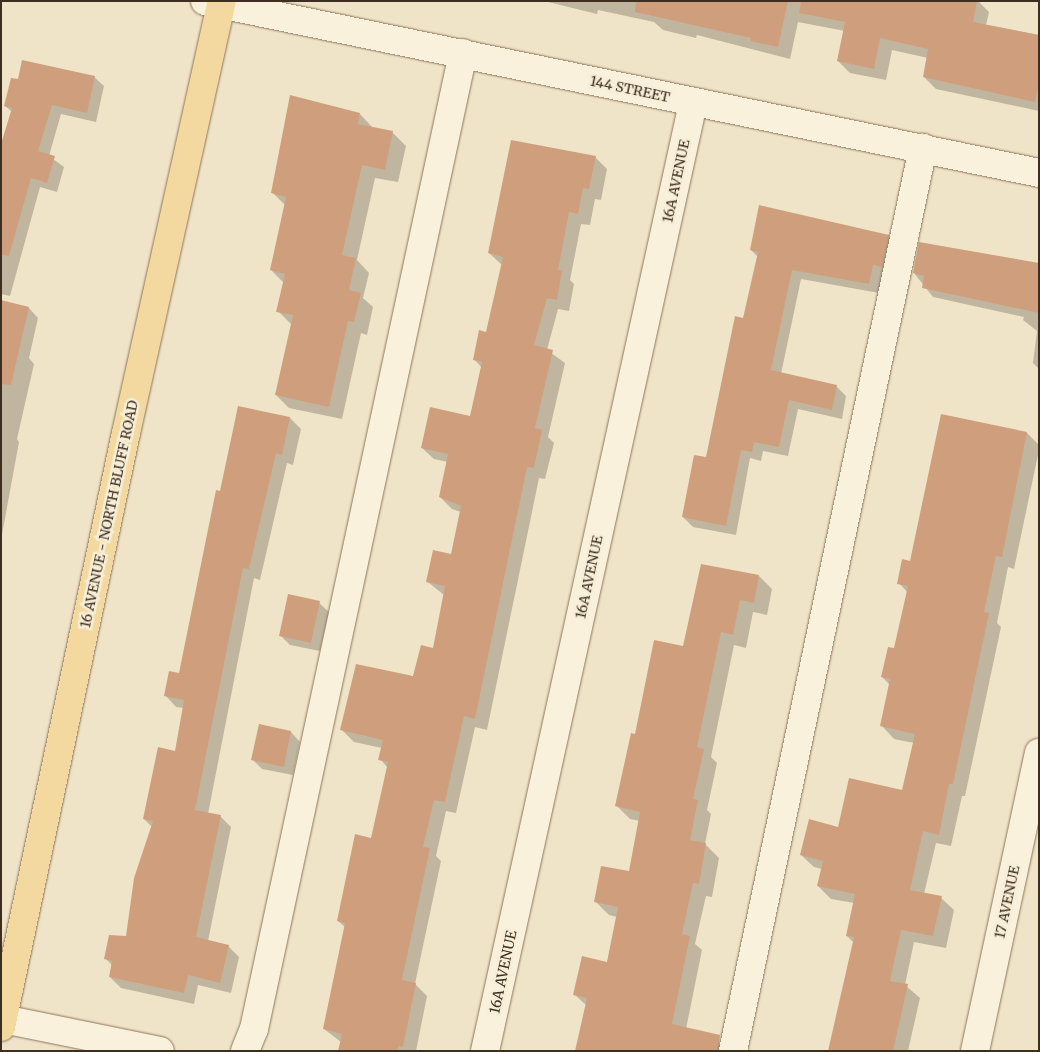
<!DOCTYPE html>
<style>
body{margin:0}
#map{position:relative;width:1040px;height:1052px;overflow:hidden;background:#f0e4c8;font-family:Merriweather,serif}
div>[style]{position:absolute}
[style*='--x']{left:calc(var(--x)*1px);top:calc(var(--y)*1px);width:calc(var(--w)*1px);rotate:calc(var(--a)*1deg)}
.shadow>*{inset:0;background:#0003}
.building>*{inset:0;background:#cf9f7d}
.roads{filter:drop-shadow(0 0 1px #8d765c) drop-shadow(0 0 1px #8d765c)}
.minor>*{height:28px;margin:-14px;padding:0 14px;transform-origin:14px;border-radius:14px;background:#faf1dc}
.major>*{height:28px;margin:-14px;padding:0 14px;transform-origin:14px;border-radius:14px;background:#f3d9a0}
span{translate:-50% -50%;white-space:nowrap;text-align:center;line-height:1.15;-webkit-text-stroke:5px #f7eed8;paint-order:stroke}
.street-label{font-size:14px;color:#3d2e20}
.frame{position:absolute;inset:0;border:2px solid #3d2e20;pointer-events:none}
</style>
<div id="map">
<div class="shadow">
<div style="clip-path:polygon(544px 1px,978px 1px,989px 12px,986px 25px,1039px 35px,1039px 111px,936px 89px,924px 77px,928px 58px,892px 50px,886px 80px,850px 73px,838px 61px,845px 31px,798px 22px,790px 59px,697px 35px,696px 38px,663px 30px,654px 22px,598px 10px,597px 14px)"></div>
<div style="clip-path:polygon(94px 77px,104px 86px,96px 122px,61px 114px,49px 156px,64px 167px,57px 192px,40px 187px,10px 296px,1px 294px,1px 148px,12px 112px,5px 106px)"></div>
<div style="clip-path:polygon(360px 114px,373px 128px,392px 132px,406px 146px,398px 182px,375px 178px,357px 260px,369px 273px,363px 298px,373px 307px,367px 335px,361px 333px,342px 419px,289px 408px,276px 395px,292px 325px,278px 311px,284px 283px,271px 270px,286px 206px,273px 193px)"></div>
<div style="clip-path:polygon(595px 157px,607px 169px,601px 200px,595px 199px,590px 225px,581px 224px,570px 280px,574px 284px,569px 311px,558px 309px,547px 350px,565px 363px,548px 437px,554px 443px,545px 479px,539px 478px,487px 730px,475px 727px,456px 813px,446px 811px,436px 856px,441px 861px,415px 984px,427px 996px,416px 1051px,339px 1051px,341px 1042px,324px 1029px,346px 928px,338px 921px,372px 839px,388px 768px,380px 759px,382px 748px,354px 742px,342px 730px,414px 678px,434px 649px,444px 595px,428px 582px,452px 555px,461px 512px,452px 509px,440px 497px,448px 462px,434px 459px,422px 448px,471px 418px,482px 368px,474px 359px,487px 333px,502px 265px,489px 253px)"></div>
<div style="clip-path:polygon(888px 236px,898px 246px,879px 293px,801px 279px,781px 374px,837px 387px,846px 396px,842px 419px,798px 409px,788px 456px,763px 451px,761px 461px,750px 458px,736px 535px,693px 527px,683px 517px,707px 459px,744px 319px,758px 257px,751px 250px)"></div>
<div style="clip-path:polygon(1039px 266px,1039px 369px,1033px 363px,1037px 331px,1023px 320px,1024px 317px,933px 297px,914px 273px)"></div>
<div style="clip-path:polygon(1px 302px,29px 308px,38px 318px,29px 358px,34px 364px,17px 439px,19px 442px,1px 540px)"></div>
<div style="clip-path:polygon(942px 415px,1027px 433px,1039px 445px,1039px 450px,1014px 569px,1008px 567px,997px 623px,1001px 627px,965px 796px,962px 796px,951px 846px,936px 843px,924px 894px,941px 898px,954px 910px,946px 948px,914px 942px,905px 985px,920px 998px,908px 1051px,829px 1051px,854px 943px,847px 936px,854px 903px,831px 899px,818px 886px,822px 869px,814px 867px,801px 855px,903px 791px,914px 743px,894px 739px,882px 726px,890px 685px,882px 677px,895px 650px,908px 593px,899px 583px,911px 562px)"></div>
<div style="clip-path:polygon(290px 418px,301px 429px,293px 465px,287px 463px,260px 580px,254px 578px,208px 814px,220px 816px,231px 827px,208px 941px,228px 946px,239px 957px,231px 993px,198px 985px,194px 1004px,121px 988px,110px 977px,113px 966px,106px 959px,127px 938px,152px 827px,144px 819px,176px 752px,184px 708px,176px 707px,165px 695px,180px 675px,221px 493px)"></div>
<div style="clip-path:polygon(759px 576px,772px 589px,767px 615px,753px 612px,746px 648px,734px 645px,711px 757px,717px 763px,707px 810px,711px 814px,705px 844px,719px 858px,712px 897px,706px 896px,695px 944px,702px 950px,686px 1029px,707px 1033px,721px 1046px,720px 1051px,576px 1051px,587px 1006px,575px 995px,607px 963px,617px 917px,609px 915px,596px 902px,630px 872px,640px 821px,630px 819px,617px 806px,636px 735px,684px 647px)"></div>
<div style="clip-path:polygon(319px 603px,329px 612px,320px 651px,290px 645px,280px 635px)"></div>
<div style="clip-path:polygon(291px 732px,300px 742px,293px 775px,262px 769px,252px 759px)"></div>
</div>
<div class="building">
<div style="clip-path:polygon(636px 1px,788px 1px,778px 47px,750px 41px,751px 38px,635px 12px)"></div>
<div style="clip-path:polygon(801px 1px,977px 1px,973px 22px,1039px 35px,1039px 83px,1035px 102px,923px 77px,928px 49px,880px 38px,874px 69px,837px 61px,845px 22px,799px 13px)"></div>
<div style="clip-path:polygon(22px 60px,95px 76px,87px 113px,52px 105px,38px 151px,55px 156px,47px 183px,31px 178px,9px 256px,1px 255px,1px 144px,12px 108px,4px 106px,11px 78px,18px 79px)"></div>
<div style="clip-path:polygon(290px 95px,360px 113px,358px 124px,393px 131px,385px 170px,362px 165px,342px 255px,356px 258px,349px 290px,361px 293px,354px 322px,348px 321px,329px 407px,275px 395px,293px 315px,276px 312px,285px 274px,270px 270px,286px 197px,271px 193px)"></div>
<div style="clip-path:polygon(511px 140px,596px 156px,589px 189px,583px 188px,578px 214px,569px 212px,558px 270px,562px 271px,557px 300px,547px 298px,534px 345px,553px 350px,535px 428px,542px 430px,534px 468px,527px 467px,475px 719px,464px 716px,445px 802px,434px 800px,423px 847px,430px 848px,402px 980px,416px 983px,403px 1047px,399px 1046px,397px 1051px,338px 1051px,342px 1034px,323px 1029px,345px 923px,337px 921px,355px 834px,371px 838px,388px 762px,378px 760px,383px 740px,340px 730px,356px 664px,413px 676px,421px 645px,433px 648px,445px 586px,426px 582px,433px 550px,451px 554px,461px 506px,439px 497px,448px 454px,421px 448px,430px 407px,470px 416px,482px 362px,473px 360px,479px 330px,486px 332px,503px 257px,488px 253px)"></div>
<div style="clip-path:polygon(759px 205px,889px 235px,882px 267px,873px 265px,869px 284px,792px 270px,771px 370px,837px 385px,832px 410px,789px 400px,779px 447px,754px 442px,752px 452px,741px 450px,726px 526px,682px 517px,694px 455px,706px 457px,735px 316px,743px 318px,758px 252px,750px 250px)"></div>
<div style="clip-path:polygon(919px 242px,1039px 263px,1039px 313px,922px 288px,924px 276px,913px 273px)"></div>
<div style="clip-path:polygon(1px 300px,29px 307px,11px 385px,1px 384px)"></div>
<div style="clip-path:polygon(238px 406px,290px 417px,282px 455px,276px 453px,249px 569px,243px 568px,195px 810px,221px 815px,196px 937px,229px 945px,220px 983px,188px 975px,184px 993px,109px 977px,112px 961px,104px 959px,109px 935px,126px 936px,134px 878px,153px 821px,143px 819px,158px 747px,175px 751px,184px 700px,164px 696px,169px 671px,179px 673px,216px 490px,220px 491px)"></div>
<div style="clip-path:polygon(941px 414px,1027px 432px,1002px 557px,996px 556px,984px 612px,989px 613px,953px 784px,949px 784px,939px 835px,923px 831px,910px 890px,942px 896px,933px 936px,901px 930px,890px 981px,908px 984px,893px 1051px,828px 1051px,854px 937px,846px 936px,855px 894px,817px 886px,823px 861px,800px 855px,809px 819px,838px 827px,849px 778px,902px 790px,915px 734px,880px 726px,890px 679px,881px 677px,888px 647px,894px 648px,908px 586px,897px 584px,902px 559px,910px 561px)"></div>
<div style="clip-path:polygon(701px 564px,759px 575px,754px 603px,740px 600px,733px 635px,721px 632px,697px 747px,704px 749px,693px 799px,698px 800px,690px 840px,706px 843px,699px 884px,693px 883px,682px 934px,690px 936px,672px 1024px,720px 1035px,718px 1051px,575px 1051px,587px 998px,573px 995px,582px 956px,607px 962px,618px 907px,594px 902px,601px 866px,629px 871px,640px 812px,615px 806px,631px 733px,635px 734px,654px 640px,683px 646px)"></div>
<div style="clip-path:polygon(288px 594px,320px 601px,311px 643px,279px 636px)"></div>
<div style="clip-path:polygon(259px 724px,291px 731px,284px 767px,251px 760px)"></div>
</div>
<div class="roads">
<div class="minor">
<div style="--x:205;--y:1;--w:852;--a:11.65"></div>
<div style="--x:3;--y:1019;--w:160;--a:11.5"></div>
<div style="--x:245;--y:1051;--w:24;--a:-68"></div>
<div style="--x:254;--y:1029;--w:998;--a:-77.91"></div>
<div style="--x:485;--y:1051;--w:971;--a:-77.62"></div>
<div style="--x:733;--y:1051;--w:923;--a:-78.12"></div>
<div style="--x:975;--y:1051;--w:305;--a:-77.9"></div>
</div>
<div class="major">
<div style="--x:1;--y:1027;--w:607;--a:-78.12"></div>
<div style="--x:126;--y:433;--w:443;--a:-77.5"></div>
</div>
</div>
<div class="street-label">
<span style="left:630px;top:89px;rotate:12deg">144 STREET</span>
<span style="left:676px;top:181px;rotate:-78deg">16A AVENUE</span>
<span style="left:109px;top:514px;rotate:-78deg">16 AVENUE - NORTH BLUFF ROAD</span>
<span style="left:589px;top:577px;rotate:-78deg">16A AVENUE</span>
<span style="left:1007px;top:902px;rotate:-78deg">17 AVENUE</span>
<span style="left:503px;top:972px;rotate:-78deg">16A AVENUE</span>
</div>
<div class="frame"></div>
</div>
